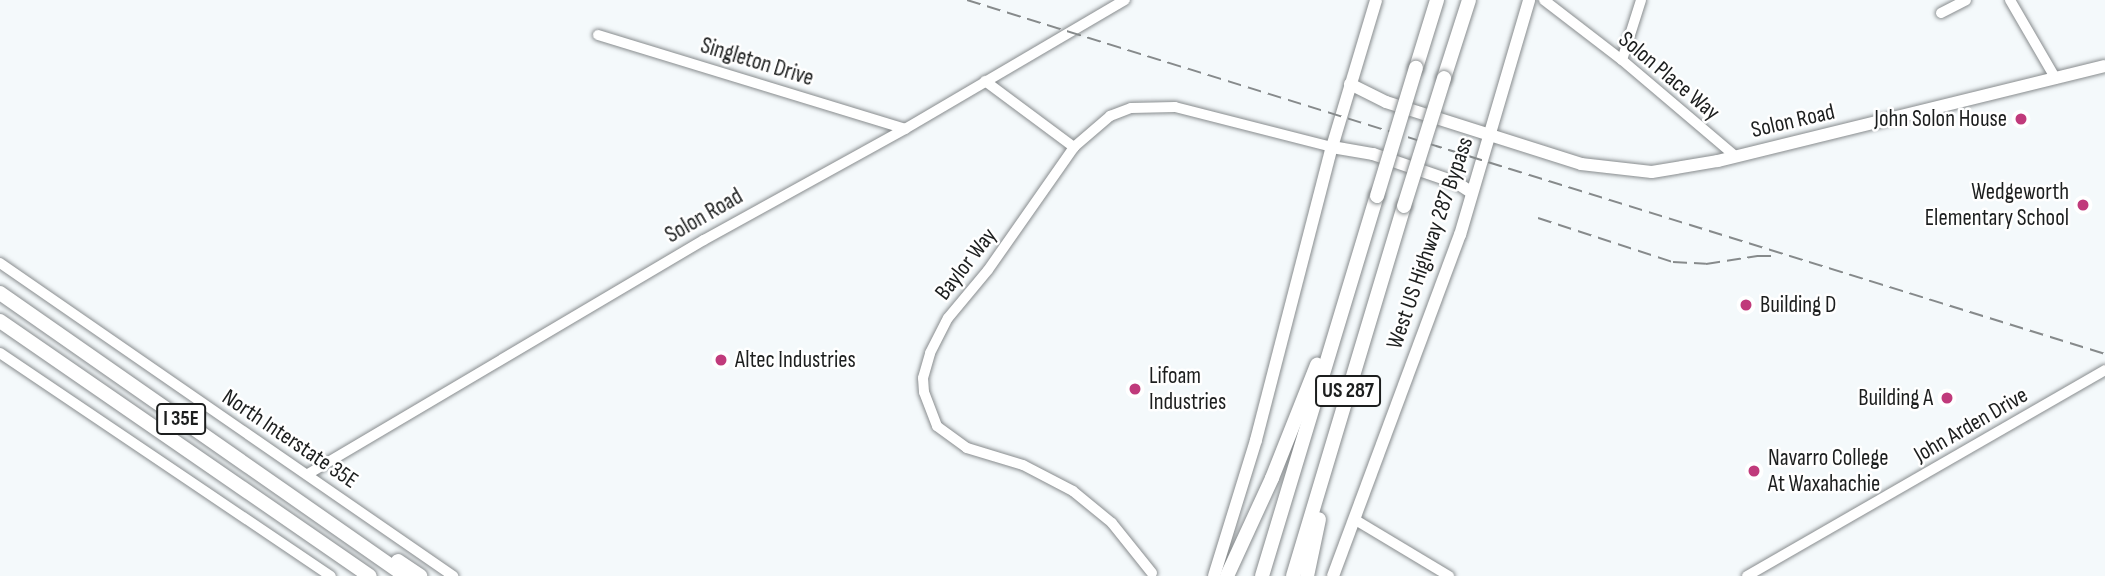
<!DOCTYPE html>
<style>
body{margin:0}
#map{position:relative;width:2105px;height:576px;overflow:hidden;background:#f4f9fb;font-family:"Sofia Sans Condensed",sans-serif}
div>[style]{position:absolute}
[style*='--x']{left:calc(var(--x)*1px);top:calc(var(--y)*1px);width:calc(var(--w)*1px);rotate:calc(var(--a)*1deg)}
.roads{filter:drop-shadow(0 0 2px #888c8e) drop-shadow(0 0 2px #888c8e)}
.minor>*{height:10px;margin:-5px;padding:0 5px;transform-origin:5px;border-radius:5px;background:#fff}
.major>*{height:12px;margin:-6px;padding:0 6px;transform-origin:6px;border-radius:6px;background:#fff}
.highway>*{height:14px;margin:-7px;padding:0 7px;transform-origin:7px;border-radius:7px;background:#fff}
.rail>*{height:2px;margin-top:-1px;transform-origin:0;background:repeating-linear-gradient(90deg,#868a8b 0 14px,transparent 0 21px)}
.bridges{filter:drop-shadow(0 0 2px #888c8e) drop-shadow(0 0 2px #888c8e)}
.highway-bridge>*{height:14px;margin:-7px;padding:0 7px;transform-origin:7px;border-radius:7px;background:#fff}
.dots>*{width:19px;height:19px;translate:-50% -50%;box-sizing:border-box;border:4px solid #fff;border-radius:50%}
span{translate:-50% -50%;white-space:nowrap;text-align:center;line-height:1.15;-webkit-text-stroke:5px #fff;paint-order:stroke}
.shield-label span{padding:2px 5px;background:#fff;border:2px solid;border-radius:5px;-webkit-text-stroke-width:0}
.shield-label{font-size:21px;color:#1c1e1e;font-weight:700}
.street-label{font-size:23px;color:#1c1e1e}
.poi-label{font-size:23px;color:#1c1e1e}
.right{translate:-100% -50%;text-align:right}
.left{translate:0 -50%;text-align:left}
</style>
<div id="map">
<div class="roads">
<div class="minor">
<div style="--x:1544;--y:0;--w:98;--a:37.6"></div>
<div style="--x:1622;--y:60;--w:148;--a:40.3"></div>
<div style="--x:2010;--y:0;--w:91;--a:59.8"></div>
<div style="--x:1941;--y:13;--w:28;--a:-27"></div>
<div style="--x:598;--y:35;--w:321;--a:17"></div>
<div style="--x:1622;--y:60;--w:63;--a:-72.4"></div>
<div style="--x:985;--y:81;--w:111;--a:36.6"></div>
<div style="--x:0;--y:263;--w:551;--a:34.64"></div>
<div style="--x:0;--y:353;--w:399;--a:34"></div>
<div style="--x:308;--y:474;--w:460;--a:-30.6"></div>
<div style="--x:704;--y:240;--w:230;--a:-28.9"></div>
<div style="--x:905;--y:129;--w:255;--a:-30.4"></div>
<div style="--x:1354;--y:519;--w:111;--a:31"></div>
<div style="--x:1152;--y:573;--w:64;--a:-128.7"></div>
<div style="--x:1112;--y:523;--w:50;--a:-140.6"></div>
<div style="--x:1073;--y:491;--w:56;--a:-152.5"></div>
<div style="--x:1023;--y:465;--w:59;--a:-163.1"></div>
<div style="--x:967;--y:448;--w:37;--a:-144"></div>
<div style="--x:937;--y:426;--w:36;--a:-111"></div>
<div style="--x:924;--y:392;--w:14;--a:-94"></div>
<div style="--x:923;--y:378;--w:26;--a:-74"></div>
<div style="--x:930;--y:353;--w:39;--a:-63"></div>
<div style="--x:948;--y:318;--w:62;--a:-50.2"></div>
<div style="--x:988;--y:270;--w:150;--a:-55"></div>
<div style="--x:1074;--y:147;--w:48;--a:-40.7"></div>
<div style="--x:1110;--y:116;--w:22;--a:-21"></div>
<div style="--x:1131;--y:108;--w:44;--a:-1.3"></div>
<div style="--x:1175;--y:107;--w:162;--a:14.3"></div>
<div style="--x:1747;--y:576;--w:413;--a:-29.9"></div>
</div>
<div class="major">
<div style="--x:1350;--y:84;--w:40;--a:26.6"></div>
<div style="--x:1386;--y:102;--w:205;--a:17.6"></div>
<div style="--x:1581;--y:164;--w:71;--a:6.4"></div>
<div style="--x:1652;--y:172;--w:67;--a:-9.5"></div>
<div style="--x:1718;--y:161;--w:398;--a:-13.8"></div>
<div style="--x:1332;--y:147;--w:42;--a:9.7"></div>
<div style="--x:1373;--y:154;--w:89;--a:19"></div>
<div style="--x:1457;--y:183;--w:17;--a:33"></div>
<div style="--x:1214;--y:576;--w:142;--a:-72.8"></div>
<div style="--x:1256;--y:440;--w:303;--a:-75.5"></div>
<div style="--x:1332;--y:147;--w:153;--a:-73.3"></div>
<div style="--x:1333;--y:576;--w:364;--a:-69.6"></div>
<div style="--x:1460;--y:235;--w:245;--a:-73.6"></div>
</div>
<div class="highway">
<div style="--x:1416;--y:68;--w:71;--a:-72.8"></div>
<div style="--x:1444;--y:78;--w:82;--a:-72.2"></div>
<div style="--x:0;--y:293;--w:494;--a:34.9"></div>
<div style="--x:0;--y:321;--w:449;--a:34.6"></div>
<div style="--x:398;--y:561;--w:27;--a:34"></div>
<div style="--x:1227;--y:576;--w:108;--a:-65.3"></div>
<div style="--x:1272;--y:478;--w:122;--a:-68.3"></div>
<div style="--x:1262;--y:576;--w:397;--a:-73.2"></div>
<div style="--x:1293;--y:576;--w:386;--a:-73.3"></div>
<div style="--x:1307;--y:576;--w:58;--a:-78.1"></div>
</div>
</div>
<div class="rail">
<div style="--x:967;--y:0;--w:1192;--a:17.28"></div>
<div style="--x:1538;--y:218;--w:142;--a:18.1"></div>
<div style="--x:1673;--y:262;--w:33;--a:3"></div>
<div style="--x:1706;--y:264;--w:52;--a:-8.9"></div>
<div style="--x:1757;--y:256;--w:18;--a:0"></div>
</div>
<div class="bridges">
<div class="highway-bridge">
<div style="--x:1377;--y:196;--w:134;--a:-73.1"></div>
<div style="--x:1404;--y:206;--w:134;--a:-72.6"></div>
</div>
</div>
<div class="dots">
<div style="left:2021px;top:119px;background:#c03a7b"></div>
<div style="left:2083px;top:205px;background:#c03a7b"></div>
<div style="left:1746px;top:305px;background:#c03a7b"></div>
<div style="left:721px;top:360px;background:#c03a7b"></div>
<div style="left:1135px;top:389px;background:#c03a7b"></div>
<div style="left:1947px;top:398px;background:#c03a7b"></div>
<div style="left:1754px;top:471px;background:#c03a7b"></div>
</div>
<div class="shield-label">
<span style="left:1348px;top:391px">US 287</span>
<span style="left:181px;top:419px">I 35E</span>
</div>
<div class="street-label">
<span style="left:757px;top:62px;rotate:17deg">Singleton Drive</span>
<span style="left:1669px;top:76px;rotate:40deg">Solon Place Way</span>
<span style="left:1793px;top:121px;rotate:-13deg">Solon Road</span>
<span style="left:704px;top:216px;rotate:-30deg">Solon Road</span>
<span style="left:1430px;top:243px;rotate:-71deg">West US Highway 287 Bypass</span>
<span style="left:966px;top:264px;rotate:-52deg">Baylor Way</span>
<span style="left:1971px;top:425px;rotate:-30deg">John Arden Drive</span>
<span style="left:290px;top:439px;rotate:34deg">North Interstate 35E</span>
</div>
<div class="poi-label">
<span class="right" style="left:2007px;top:119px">John Solon House</span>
<span class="right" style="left:2069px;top:205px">Wedgeworth<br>Elementary School</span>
<span class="left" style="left:1760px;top:305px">Building D</span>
<span class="left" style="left:735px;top:360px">Altec Industries</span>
<span class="left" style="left:1149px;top:389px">Lifoam<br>Industries</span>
<span class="right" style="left:1933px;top:398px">Building A</span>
<span class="left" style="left:1768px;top:471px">Navarro College<br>At Waxahachie</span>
</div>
</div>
